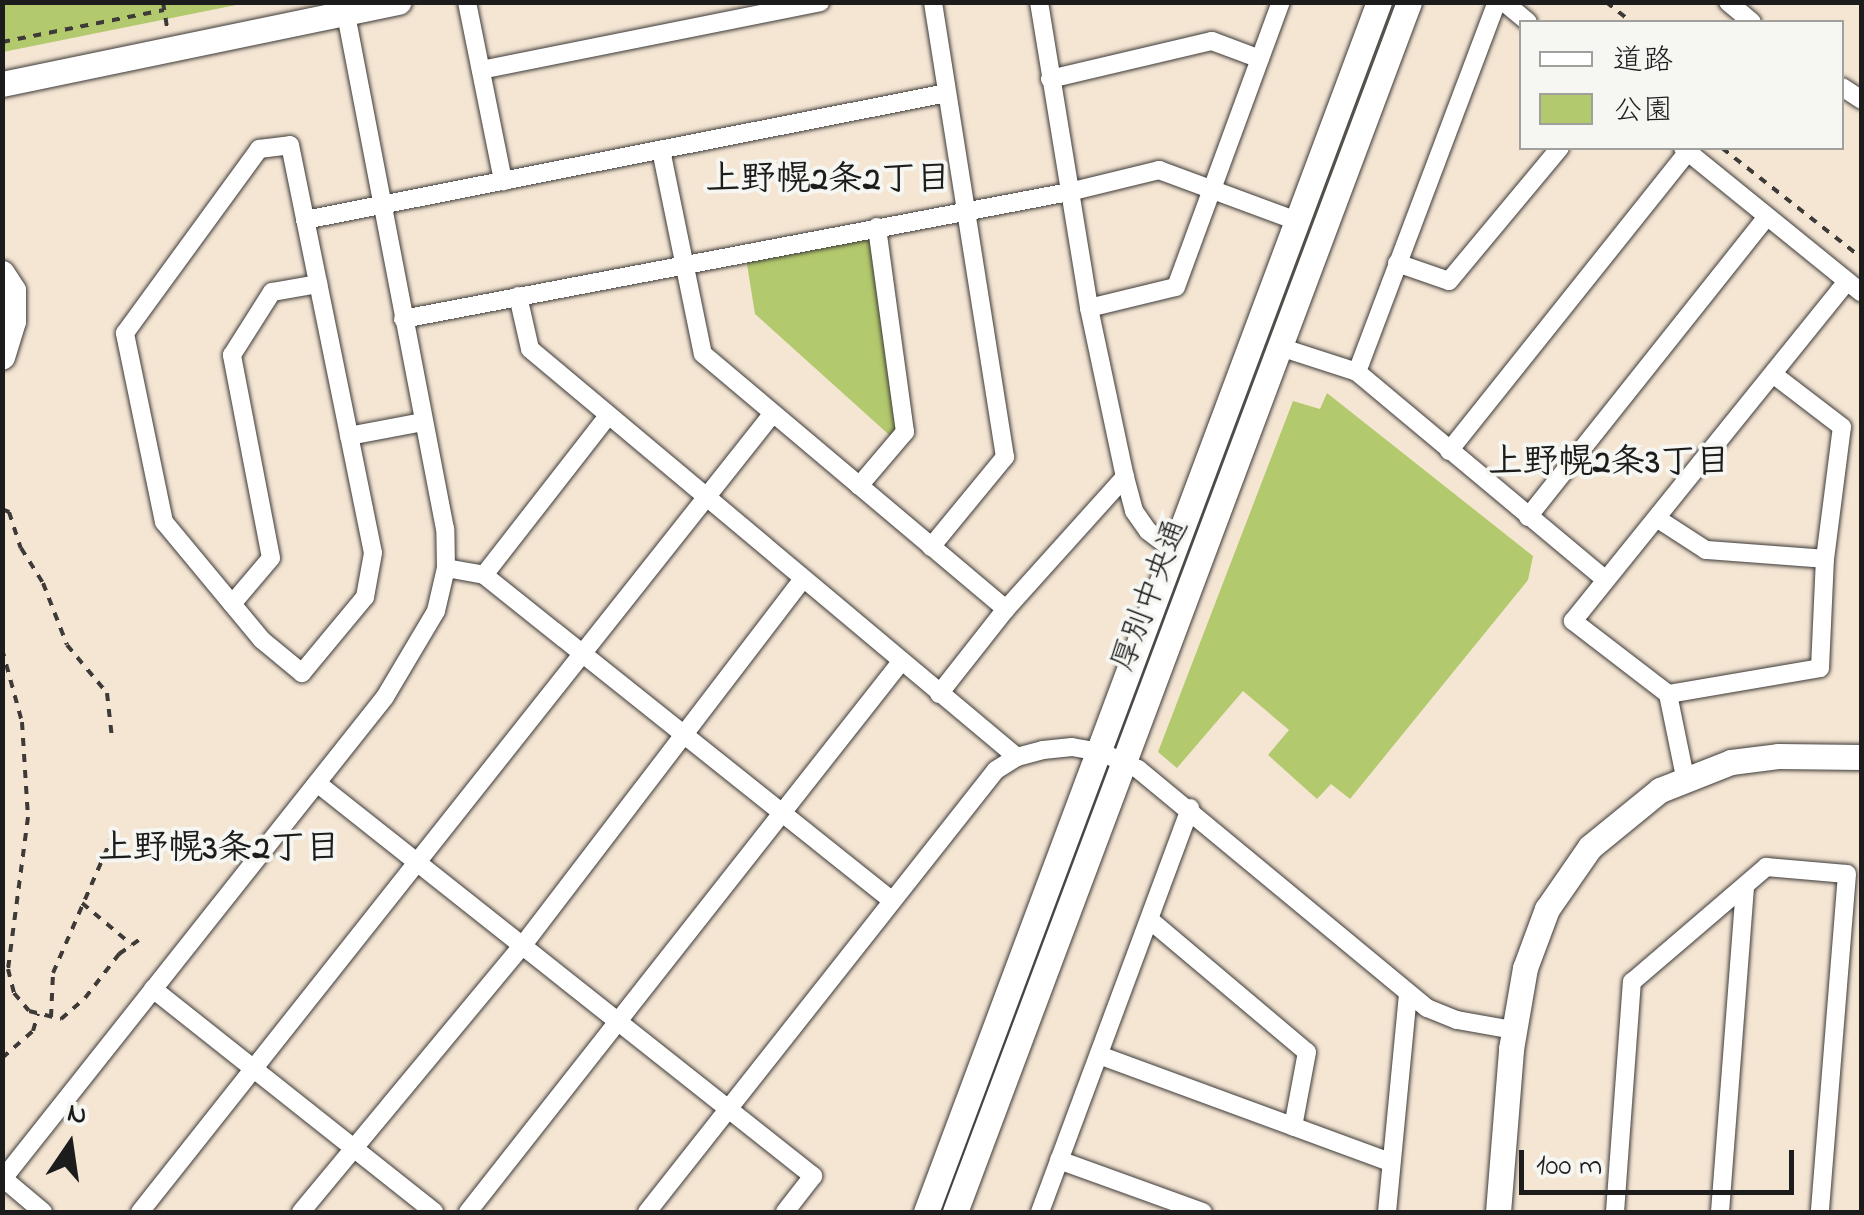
<!DOCTYPE html>
<meta charset="utf-8">
<style>
body{margin:0}
#map{position:relative;width:1864px;height:1215px;overflow:hidden;background:#f5e6d4;font-family:"Indie Flower","Klee One",sans-serif}
div>[style]{position:absolute}
[style*='--x']{left:calc(var(--x)*1px);top:calc(var(--y)*1px);width:calc(var(--w)*1px);rotate:calc(var(--a)*1deg)}
.green>*{inset:0;background:#b3c96d}
.path>*{height:4px;margin-top:-2px;transform-origin:0;background:repeating-linear-gradient(90deg,#3d3a38 0 8px,transparent 0 16px)}
.roads{filter:drop-shadow(0 0 2px #3d3a38) drop-shadow(0 0 2px #3d3a38)}
.street>*{height:18px;margin:-9px;padding:0 9px;transform-origin:9px;border-radius:9px;background:#fff}
.secondary>*{height:25px;margin:-12.5px;padding:0 12.5px;transform-origin:12.5px;border-radius:12.5px;background:#fff}
span{translate:-50% -50%;white-space:nowrap;text-align:center;line-height:1.15;-webkit-text-stroke:8px #f6f6f2;paint-order:stroke}
.street-label{font-size:32px;color:#1c1c1c}
.neighbourhood-label{font-size:35px;color:#1c1c1c;font-weight:700}
.frame{position:absolute;inset:0;border:5px solid #1c1c1c;pointer-events:none}
.legend{position:absolute;left:1519px;top:20px;width:325px;height:130px;box-sizing:border-box;background:#f6f6f2;border:2px solid #9f9f9c;margin:0;padding:12px 18px;list-style:none;font-size:30px;color:#1c1c1c}
.legend li{display:flex;align-items:center;gap:20px;height:50px}
.legend b{width:50px;border:2px solid #9f9f9c}
.north{position:absolute;left:20px;top:1095px;width:100px;height:100px;-webkit-text-stroke:8px #f6f6f2;paint-order:stroke;rotate:13deg;font-size:28px;font-weight:700;line-height:40px;text-align:center;color:#1c1c1c}
.north::after{content:'';display:block;margin:auto;width:35px;height:45px;background:#1c1c1c;clip-path:polygon(50% 0,100% 100%,50% 72%,0 100%)}
.scale{position:absolute;left:1519px;top:1150px;width:275px;height:45px;box-sizing:border-box;border:5px solid #1c1c1c;border-top:0;padding-left:12px;font-size:30px;line-height:35px;white-space:nowrap;color:#1c1c1c;-webkit-text-stroke:8px #f6f6f2;paint-order:stroke}
</style>
<div id="map">
<div class="green">
<i style="clip-path:polygon(3px 2px,246px 2px,246px 3px,3px 52px)"></i>
<i style="clip-path:polygon(877px 227px,897px 442px,755px 314px,745px 252px)"></i>
<i style="clip-path:polygon(1327px 393px,1533px 556px,1528px 580px,1350px 799px,1331px 784px,1317px 799px,1268px 755px,1289px 730px,1243px 691px,1177px 768px,1158px 752px,1293px 401px,1320px 409px)"></i>
</div>
<div class="path">
<i style="--x:163;--y:2;--w:25;--a:81"></i>
<i style="--x:1606;--y:2;--w:33;--a:38"></i>
<i style="--x:2;--y:42;--w:165;--a:-11.2"></i>
<i style="--x:1722;--y:148;--w:178;--a:38.2"></i>
<i style="--x:2;--y:509;--w:8;--a:23"></i>
<i style="--x:9;--y:512;--w:38;--a:72"></i>
<i style="--x:21;--y:548;--w:41;--a:57.8"></i>
<i style="--x:43;--y:583;--w:66;--a:68.8"></i>
<i style="--x:67;--y:645;--w:62;--a:50.2"></i>
<i style="--x:107;--y:693;--w:45;--a:83.7"></i>
<i style="--x:2;--y:649;--w:76;--a:74.7"></i>
<i style="--x:22;--y:722;--w:95;--a:86.4"></i>
<i style="--x:28;--y:817;--w:153;--a:97.5"></i>
<i style="--x:8;--y:969;--w:25;--a:76"></i>
<i style="--x:14;--y:993;--w:23;--a:50"></i>
<i style="--x:29;--y:1011;--w:33;--a:14"></i>
<i style="--x:61;--y:1019;--w:32;--a:-41"></i>
<i style="--x:85;--y:998;--w:56;--a:-52.3"></i>
<i style="--x:119;--y:954;--w:24;--a:-35"></i>
<i style="--x:82;--y:903;--w:65;--a:40"></i>
<i style="--x:51;--y:1017;--w:44;--a:-87.4"></i>
<i style="--x:53;--y:973;--w:158;--a:-66.5"></i>
<i style="--x:2;--y:1058;--w:41;--a:-41.1"></i>
<i style="--x:33;--y:1031;--w:18;--a:-74"></i>
</div>
<div class="roads">
<div class="street">
<i style="--x:467;--y:2;--w:183;--a:78.6"></i>
<i style="--x:1039;--y:2;--w:310;--a:80.7"></i>
<i style="--x:1089;--y:308;--w:173;--a:78"></i>
<i style="--x:1125;--y:477;--w:35;--a:75"></i>
<i style="--x:1134;--y:511;--w:24;--a:55"></i>
<i style="--x:1148;--y:531;--w:31;--a:37"></i>
<i style="--x:1504;--y:2;--w:31;--a:40"></i>
<i style="--x:1728;--y:2;--w:31;--a:40"></i>
<i style="--x:481;--y:70;--w:346;--a:-11.3"></i>
<i style="--x:1050;--y:79;--w:166;--a:-13.2"></i>
<i style="--x:1212;--y:41;--w:51;--a:20.6"></i>
<i style="--x:1842;--y:87;--w:24;--a:33"></i>
<i style="--x:290;--y:145;--w:416;--a:78.5"></i>
<i style="--x:373;--y:553;--w:45;--a:100.3"></i>
<i style="--x:365;--y:597;--w:99;--a:129.7"></i>
<i style="--x:302;--y:673;--w:52;--a:-140.5"></i>
<i style="--x:262;--y:640;--w:153;--a:-129.7"></i>
<i style="--x:164;--y:522;--w:193;--a:-101.7"></i>
<i style="--x:125;--y:333;--w:228;--a:-53.9"></i>
<i style="--x:259;--y:149;--w:31;--a:-7"></i>
<i style="--x:1683;--y:148;--w:230;--a:39"></i>
<i style="--x:661;--y:150;--w:208;--a:78.4"></i>
<i style="--x:703;--y:354;--w:396;--a:40.1"></i>
<i style="--x:305;--y:220;--w:654;--a:-11.19"></i>
<i style="--x:1397;--y:263;--w:55;--a:19.1"></i>
<i style="--x:1449;--y:281;--w:173;--a:-50.2"></i>
<i style="--x:518;--y:296;--w:54;--a:77.2"></i>
<i style="--x:530;--y:349;--w:635;--a:39.96"></i>
<i style="--x:1089;--y:308;--w:89;--a:-13.6"></i>
<i style="--x:1176;--y:287;--w:304;--a:-69.8"></i>
<i style="--x:403;--y:319;--w:678;--a:-10.8"></i>
<i style="--x:1069;--y:192;--w:93;--a:-13.7"></i>
<i style="--x:1159;--y:170;--w:147;--a:20.3"></i>
<i style="--x:1280;--y:347;--w:81;--a:18"></i>
<i style="--x:1357;--y:372;--w:323;--a:39.9"></i>
<i style="--x:1357;--y:372;--w:396;--a:-69.3"></i>
<i style="--x:349;--y:436;--w:75;--a:-10.7"></i>
<i style="--x:1449;--y:451;--w:383;--a:-51.4"></i>
<i style="--x:859;--y:486;--w:71;--a:-49.6"></i>
<i style="--x:905;--y:432;--w:207;--a:-97.8"></i>
<i style="--x:1528;--y:517;--w:384;--a:-51.5"></i>
<i style="--x:1658;--y:519;--w:57;--a:32.9"></i>
<i style="--x:1706;--y:550;--w:119;--a:4.3"></i>
<i style="--x:931;--y:547;--w:117;--a:-50.6"></i>
<i style="--x:1005;--y:457;--w:461;--a:-99"></i>
<i style="--x:446;--y:568;--w:39;--a:10"></i>
<i style="--x:484;--y:575;--w:200;--a:-52.1"></i>
<i style="--x:484;--y:575;--w:519;--a:38.59"></i>
<i style="--x:232;--y:604;--w:60;--a:-49.7"></i>
<i style="--x:271;--y:558;--w:207;--a:-100.9"></i>
<i style="--x:232;--y:355;--w:75;--a:-57.6"></i>
<i style="--x:272;--y:292;--w:47;--a:-9.9"></i>
<i style="--x:939;--y:694;--w:108;--a:-51.8"></i>
<i style="--x:1006;--y:609;--w:178;--a:-48"></i>
<i style="--x:1668;--y:694;--w:154;--a:-9.7"></i>
<i style="--x:1820;--y:668;--w:109;--a:-87.4"></i>
<i style="--x:1825;--y:559;--w:133;--a:-82.7"></i>
<i style="--x:1842;--y:427;--w:87;--a:-142.5"></i>
<i style="--x:1685;--y:777;--w:85;--a:-101.6"></i>
<i style="--x:1668;--y:694;--w:120;--a:-142.5"></i>
<i style="--x:1573;--y:621;--w:436;--a:-51.1"></i>
<i style="--x:317;--y:783;--w:633;--a:38.39"></i>
<i style="--x:813;--y:1176;--w:46;--a:127.9"></i>
<i style="--x:1150;--y:920;--w:205;--a:40.1"></i>
<i style="--x:1307;--y:1052;--w:76;--a:100.6"></i>
<i style="--x:153;--y:989;--w:359;--a:38.4"></i>
<i style="--x:1099;--y:1055;--w:310;--a:20.2"></i>
<i style="--x:1059;--y:1160;--w:153;--a:19.9"></i>
<i style="--x:4;--y:1179;--w:51;--a:40.2"></i>
<i style="--x:2;--y:1180;--w:616;--a:-51.59"></i>
<i style="--x:385;--y:697;--w:100;--a:-59.3"></i>
<i style="--x:436;--y:611;--w:44;--a:-76.9"></i>
<i style="--x:446;--y:568;--w:39;--a:-91"></i>
<i style="--x:445;--y:529;--w:535;--a:-100.89"></i>
<i style="--x:140;--y:1212;--w:1019;--a:-51.61"></i>
<i style="--x:301;--y:1212;--w:347;--a:-50.3"></i>
<i style="--x:523;--y:945;--w:459;--a:-52.6"></i>
<i style="--x:468;--y:1212;--w:699;--a:-51.8"></i>
<i style="--x:647;--y:1212;--w:563;--a:-51.71"></i>
<i style="--x:996;--y:770;--w:25;--a:-32"></i>
<i style="--x:1017;--y:757;--w:27;--a:-15"></i>
<i style="--x:1043;--y:750;--w:29;--a:-6"></i>
<i style="--x:1072;--y:747;--w:29;--a:10"></i>
<i style="--x:1101;--y:752;--w:41;--a:24.7"></i>
<i style="--x:1138;--y:769;--w:375;--a:39.6"></i>
<i style="--x:1427;--y:1008;--w:32;--a:22"></i>
<i style="--x:1457;--y:1020;--w:57;--a:10.1"></i>
<i style="--x:1040;--y:1212;--w:431;--a:-69.6"></i>
<i style="--x:1387;--y:1212;--w:219;--a:-84.5"></i>
<i style="--x:1615;--y:1212;--w:231;--a:-85.8"></i>
<i style="--x:1632;--y:982;--w:177;--a:-40.6"></i>
<i style="--x:1766;--y:867;--w:81;--a:4.9"></i>
<i style="--x:1847;--y:874;--w:339;--a:94.6"></i>
<i style="--x:1720;--y:1212;--w:327;--a:-85.6"></i>
</div>
<div class="secondary">
<i style="--x:2;--y:84;--w:405;--a:-11.7"></i>
<i style="--x:2;--y:273;--w:20;--a:57"></i>
<i style="--x:13;--y:290;--w:31;--a:90"></i>
<i style="--x:13;--y:321;--w:37;--a:107"></i>
<i style="--x:926;--y:1212;--w:1292;--a:-69.48"></i>
<i style="--x:955;--y:1212;--w:1292;--a:-69.43"></i>
<i style="--x:1498;--y:1212;--w:164;--a:-85.4"></i>
<i style="--x:1511;--y:1049;--w:82;--a:-80.2"></i>
<i style="--x:1525;--y:968;--w:63;--a:-69.6"></i>
<i style="--x:1547;--y:909;--w:75;--a:-55.3"></i>
<i style="--x:1590;--y:847;--w:90;--a:-39.2"></i>
<i style="--x:1660;--y:790;--w:76;--a:-21.5"></i>
<i style="--x:1731;--y:762;--w:47;--a:-7.3"></i>
<i style="--x:1778;--y:756;--w:84;--a:0.7"></i>
</div>
</div>
<div class="street-label">
<span style="left:1152px;top:596px;rotate:-69deg">厚別中央通</span>
</div>
<div class="neighbourhood-label">
<span style="left:828px;top:181px">上野幌2条2丁目</span>
<span style="left:1609px;top:464px">上野幌2条3丁目</span>
<span style="left:219px;top:850px">上野幌3条2丁目</span>
</div>
<div class="frame"></div>
<ul class="legend">
<li><b style="height:12px;background:#fff"></b>道路</li>
<li><b style="height:28px;background:#b3c96d"></b>公園</li>
</ul>
<div class="north">N</div>
<div class="scale">100 m</div>
</div>
